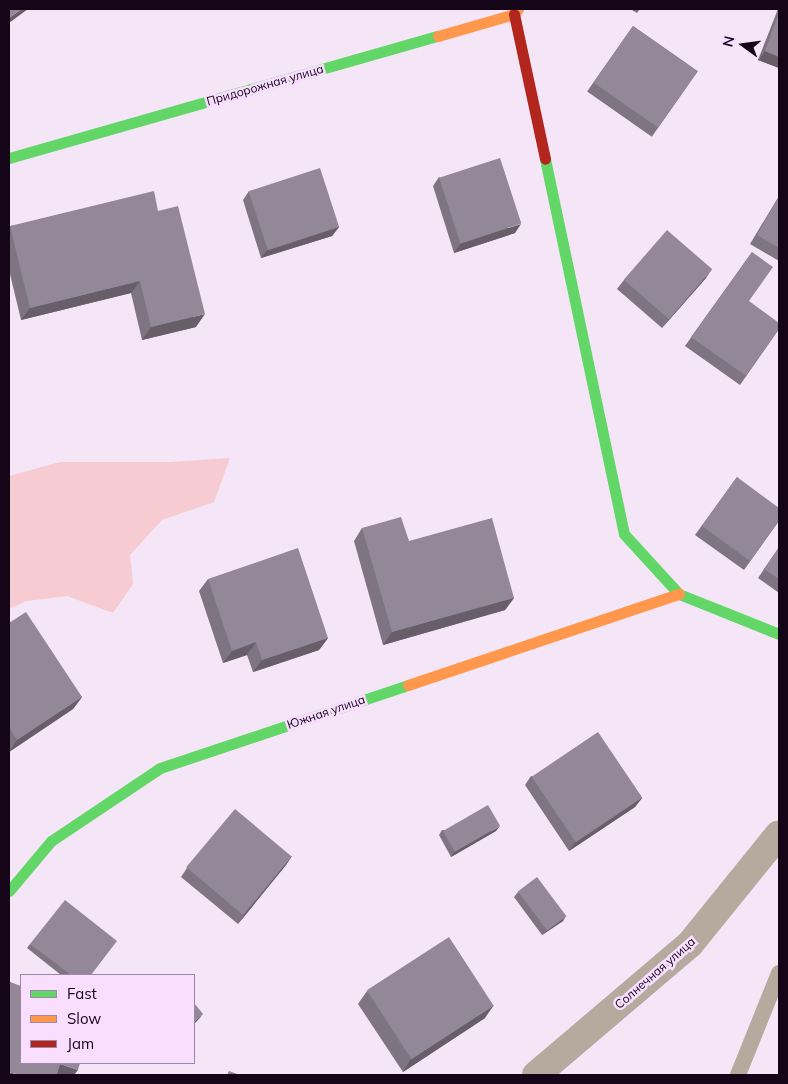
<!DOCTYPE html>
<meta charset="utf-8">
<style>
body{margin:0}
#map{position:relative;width:788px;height:1084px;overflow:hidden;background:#f4e6f7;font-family:Mulish,sans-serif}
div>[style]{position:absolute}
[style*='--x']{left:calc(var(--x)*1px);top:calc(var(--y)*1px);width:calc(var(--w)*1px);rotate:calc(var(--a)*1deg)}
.green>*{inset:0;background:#f7cbd2}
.lane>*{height:16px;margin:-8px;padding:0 8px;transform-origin:8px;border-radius:8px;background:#b6aa9e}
.street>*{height:28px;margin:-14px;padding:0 14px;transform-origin:14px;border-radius:14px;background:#b6aa9e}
.fast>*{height:11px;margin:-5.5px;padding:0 5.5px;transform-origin:5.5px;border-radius:5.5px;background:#63d668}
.slow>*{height:11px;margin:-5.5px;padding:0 5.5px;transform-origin:5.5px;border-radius:5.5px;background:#ff974d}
.jam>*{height:11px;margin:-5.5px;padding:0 5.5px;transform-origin:5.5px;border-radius:5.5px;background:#b3261e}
.wall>*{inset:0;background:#7f7482;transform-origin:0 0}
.shaded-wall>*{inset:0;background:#685e6a}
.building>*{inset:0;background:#948797;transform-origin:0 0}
span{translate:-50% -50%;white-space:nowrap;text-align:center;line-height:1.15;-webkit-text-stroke:5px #f9deff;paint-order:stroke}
.street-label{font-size:12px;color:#140618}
.frame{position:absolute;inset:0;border:10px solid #140618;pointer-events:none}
.legend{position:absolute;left:20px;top:974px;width:175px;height:90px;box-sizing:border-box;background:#f9deff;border:1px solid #9d88a3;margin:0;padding:6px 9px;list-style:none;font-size:15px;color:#140618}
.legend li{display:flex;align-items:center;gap:10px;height:25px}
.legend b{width:25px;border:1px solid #9d88a3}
.north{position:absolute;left:718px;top:20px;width:50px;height:50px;-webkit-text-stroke:4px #f9deff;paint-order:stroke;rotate:284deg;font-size:14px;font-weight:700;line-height:20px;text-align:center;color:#140618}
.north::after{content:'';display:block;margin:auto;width:18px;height:22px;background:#140618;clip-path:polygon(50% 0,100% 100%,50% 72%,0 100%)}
</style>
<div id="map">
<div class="green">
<i style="clip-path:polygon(230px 458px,214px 502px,162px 520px,130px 555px,133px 584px,113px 613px,67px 596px,27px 601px,9px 609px,9px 476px,60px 462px,170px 462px)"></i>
</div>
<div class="lane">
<i style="--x:738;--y:1075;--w:110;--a:-68.1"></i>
</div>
<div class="street">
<i style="--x:536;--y:1075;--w:202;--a:-40.4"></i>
<i style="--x:690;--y:944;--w:141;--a:-51"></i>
</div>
<div class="fast">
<i style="--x:9;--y:158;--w:446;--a:-15.9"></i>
<i style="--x:545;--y:159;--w:383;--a:78.1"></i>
<i style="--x:624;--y:534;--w:81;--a:47.5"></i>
<i style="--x:679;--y:594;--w:108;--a:21.8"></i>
<i style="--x:9;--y:891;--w:65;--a:-50"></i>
<i style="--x:51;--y:841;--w:131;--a:-33.8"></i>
<i style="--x:160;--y:768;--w:262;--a:-18.5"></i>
</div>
<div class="slow">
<i style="--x:438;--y:36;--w:79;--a:-16.1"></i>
<i style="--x:514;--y:14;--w:6;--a:-51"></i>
<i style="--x:408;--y:685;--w:286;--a:-18.6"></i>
</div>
<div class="jam">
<i style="--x:514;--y:14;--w:148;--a:77.9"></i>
</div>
<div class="wall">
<i style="clip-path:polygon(630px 9px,640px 9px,637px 13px)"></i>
<i style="clip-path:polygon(778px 9px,779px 9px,779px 68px,758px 60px)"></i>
<i style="left:633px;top:26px;width:79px;height:80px;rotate:35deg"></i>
<i style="clip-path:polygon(439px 177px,515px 233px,454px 253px,433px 186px)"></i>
<i style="clip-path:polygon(249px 191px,339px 227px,332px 236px,261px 258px,243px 200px)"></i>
<i style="clip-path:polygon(779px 196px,779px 261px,750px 244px)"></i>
<i style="clip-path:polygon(158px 211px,196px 327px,142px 340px,131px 293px,21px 320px,9px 270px,9px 227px,10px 226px)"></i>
<i style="clip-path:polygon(752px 252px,749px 302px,779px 329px,740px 385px,685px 346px)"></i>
<i style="clip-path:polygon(706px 278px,662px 328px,617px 289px,624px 280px)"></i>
<i style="clip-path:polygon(737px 477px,779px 521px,744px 570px,695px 535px)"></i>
<i style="clip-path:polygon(362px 528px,409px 541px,514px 598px,505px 610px,383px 645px,354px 541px)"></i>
<i style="clip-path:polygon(779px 547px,779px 593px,758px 578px)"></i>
<i style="clip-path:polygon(208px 579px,328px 638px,319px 650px,253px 672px,247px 655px,223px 663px,199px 591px)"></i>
<i style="clip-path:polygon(9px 623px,82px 697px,73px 709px,9px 752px)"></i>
<i style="clip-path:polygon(531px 776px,642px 798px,635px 807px,569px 851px,525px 785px)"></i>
<i style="clip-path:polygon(442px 830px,496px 831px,451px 857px,439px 835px)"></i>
<i style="clip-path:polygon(292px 856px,286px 865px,238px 924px,181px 877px,187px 868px)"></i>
<i style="clip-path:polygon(518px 892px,563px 921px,542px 935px,514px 897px)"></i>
<i style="clip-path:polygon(30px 944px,91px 975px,61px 975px,27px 948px)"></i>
<i style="clip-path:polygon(367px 991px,485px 1018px,403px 1072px,358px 1004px)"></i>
</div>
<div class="shaded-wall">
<i style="clip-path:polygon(22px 9px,28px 9px,9px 23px,9px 18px)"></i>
<i style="clip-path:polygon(765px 51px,779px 57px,779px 68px,758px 60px)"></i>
<i style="clip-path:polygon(521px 224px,515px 233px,454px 253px,460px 244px)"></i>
<i style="clip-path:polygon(339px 227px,332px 236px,261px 258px,268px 249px)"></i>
<i style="clip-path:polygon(712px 269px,706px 278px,662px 328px,669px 319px)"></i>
<i style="clip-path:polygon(140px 281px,131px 293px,21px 320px,30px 308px)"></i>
<i style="clip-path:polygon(205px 314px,196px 327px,142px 340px,151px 327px)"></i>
<i style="clip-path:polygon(514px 598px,505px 610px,383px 645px,392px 632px)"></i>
<i style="clip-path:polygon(328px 638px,319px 650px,253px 672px,262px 660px)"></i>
<i style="clip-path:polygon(256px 642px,247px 655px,223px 663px,232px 651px)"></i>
<i style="clip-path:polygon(82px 697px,73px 709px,9px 752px,17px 740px)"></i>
<i style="clip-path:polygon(642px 798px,635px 807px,569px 851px,575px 842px)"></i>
<i style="clip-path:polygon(500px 826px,496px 831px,451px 857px,454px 852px)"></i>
<i style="clip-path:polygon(292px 856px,286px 865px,238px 924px,244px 915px)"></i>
<i style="clip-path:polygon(566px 916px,563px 921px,542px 935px,546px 931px)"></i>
<i style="clip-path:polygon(494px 1005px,485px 1018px,403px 1072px,411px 1059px)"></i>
<i style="clip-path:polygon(203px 1014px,199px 1019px,194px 1024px,194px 1022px)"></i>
<i style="clip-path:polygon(60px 1064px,78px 1070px,74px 1075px,60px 1075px,54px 1073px)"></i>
<i style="clip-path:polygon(9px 1072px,19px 1075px,9px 1075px)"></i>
</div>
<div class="building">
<i style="clip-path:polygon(9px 9px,22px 9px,9px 18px)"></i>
<i style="clip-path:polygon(779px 13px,779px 57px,765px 51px)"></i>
<i style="left:633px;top:26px;width:79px;height:69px;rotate:35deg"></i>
<i style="left:500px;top:158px;width:69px;height:64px;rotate:72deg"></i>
<i style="left:320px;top:168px;width:62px;height:75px;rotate:72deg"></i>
<i style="clip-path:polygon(154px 191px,158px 211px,178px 206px,205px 314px,151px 327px,140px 281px,30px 308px,10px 226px)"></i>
<i style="clip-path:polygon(779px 197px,779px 248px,757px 235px)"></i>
<i style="left:667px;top:230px;width:60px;height:66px;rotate:41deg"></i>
<i style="clip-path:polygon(752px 252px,773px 267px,749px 301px,779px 323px,779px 329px,746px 376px,691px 337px)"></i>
<i style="clip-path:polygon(737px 477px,779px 508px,779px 520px,750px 561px,702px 526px)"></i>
<i style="clip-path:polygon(401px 517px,409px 541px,492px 518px,514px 598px,392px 632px,362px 528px)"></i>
<i style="clip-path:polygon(298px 548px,328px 638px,262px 660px,256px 642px,232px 651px,208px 579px)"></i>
<i style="clip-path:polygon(779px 548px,779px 579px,764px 569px)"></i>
<i style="clip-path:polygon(26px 612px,82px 697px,17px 740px,9px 727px,9px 623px)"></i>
<i style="left:598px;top:732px;width:79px;height:80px;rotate:56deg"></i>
<i style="left:488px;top:805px;width:24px;height:52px;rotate:60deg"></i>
<i style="left:235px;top:809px;width:74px;height:76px;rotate:40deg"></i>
<i style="left:537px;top:877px;width:49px;height:24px;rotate:53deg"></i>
<i style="clip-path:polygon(65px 900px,117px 941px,91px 975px,71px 975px,30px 944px)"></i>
<i style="left:449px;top:937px;width:82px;height:98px;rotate:57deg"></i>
<i style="clip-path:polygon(10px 982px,21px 986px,21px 1063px,80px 1063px,78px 1070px,60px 1064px,57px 1075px,19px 1075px,9px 1072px,9px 986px)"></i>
<i style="clip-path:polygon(194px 1003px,203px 1014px,194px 1022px)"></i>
<i style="clip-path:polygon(229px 1071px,240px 1075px,227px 1075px)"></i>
</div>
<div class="street-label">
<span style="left:265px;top:85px;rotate:-16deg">Придорожная улица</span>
<span style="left:326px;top:712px;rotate:-19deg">Южная улица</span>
<span style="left:655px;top:973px;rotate:-41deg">Солнечная улица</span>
</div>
<div class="frame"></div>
<ul class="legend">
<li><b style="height:6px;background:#63d668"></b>Fast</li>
<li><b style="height:6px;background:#ff974d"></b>Slow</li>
<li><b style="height:6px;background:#b3261e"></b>Jam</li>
</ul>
<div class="north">N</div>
</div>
